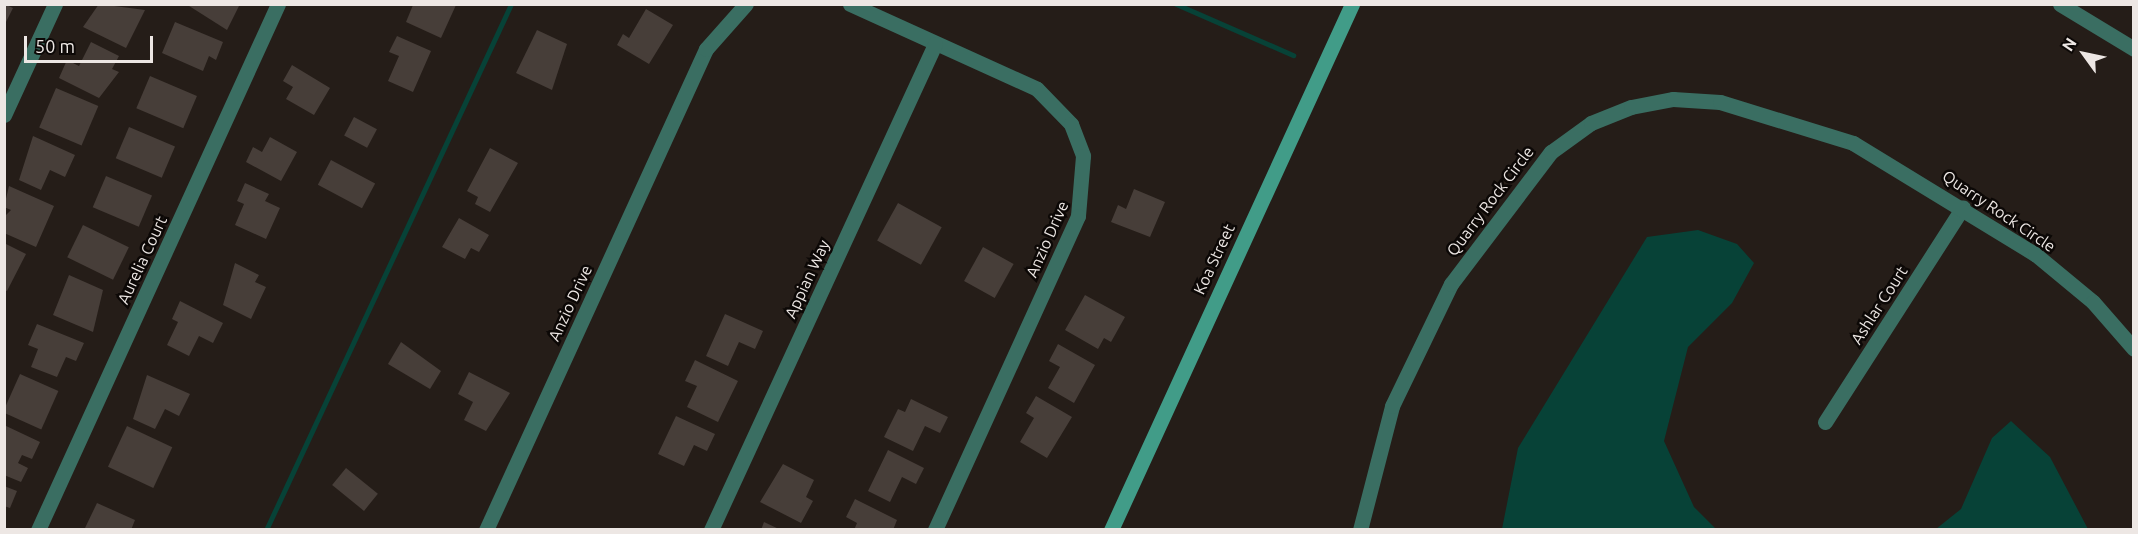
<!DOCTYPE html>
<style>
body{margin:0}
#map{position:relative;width:2138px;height:534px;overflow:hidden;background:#251d18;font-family:Ubuntu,sans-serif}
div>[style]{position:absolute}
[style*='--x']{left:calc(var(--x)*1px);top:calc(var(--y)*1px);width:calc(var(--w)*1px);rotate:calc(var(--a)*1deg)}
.water>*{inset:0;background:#074237}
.stream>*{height:5px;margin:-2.5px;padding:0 2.5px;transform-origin:2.5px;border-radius:2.5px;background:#074237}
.building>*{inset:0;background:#473e39;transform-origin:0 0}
.street>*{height:15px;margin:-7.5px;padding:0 7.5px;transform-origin:7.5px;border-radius:7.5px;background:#3a6e62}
.secondary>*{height:15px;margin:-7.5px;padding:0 7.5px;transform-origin:7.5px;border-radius:7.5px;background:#419c88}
span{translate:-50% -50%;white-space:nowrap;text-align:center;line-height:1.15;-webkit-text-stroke:5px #0c0806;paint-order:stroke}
.street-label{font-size:16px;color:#ede7e4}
.frame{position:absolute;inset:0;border:6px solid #ede7e4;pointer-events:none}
.north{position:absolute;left:2054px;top:24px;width:60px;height:60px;-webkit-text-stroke:4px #0c0806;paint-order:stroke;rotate:303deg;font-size:16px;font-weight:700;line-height:24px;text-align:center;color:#ede7e4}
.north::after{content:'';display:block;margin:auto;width:21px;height:27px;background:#ede7e4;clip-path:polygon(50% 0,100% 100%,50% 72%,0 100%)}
.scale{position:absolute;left:24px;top:36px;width:129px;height:27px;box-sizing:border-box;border:3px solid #ede7e4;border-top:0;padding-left:8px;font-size:18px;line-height:21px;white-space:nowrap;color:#ede7e4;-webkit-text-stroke:4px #0c0806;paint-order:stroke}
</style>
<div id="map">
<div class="water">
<i style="clip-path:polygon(1698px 230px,1737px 244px,1754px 263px,1732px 303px,1688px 347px,1664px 441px,1694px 507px,1716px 529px,1502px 529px,1518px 448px,1647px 237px)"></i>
<i style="clip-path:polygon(2011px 421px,2050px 457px,2088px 529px,1936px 529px,1961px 509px,1992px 438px)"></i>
</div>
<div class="stream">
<i style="--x:1176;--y:4;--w:128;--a:23.6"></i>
<i style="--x:266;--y:530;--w:580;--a:-65.02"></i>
</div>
<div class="building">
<i style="clip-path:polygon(4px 4px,13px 8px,4px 26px)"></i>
<i style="clip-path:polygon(99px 4px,145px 10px,126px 48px,83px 27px)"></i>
<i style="clip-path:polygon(186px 4px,240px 4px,227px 30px)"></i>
<i style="clip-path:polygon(413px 5px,456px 5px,441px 38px,406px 22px)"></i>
<i style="clip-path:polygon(646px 9px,673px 25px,649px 64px,617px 45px,623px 34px,629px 38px)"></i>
<i style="clip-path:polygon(175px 22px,223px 42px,216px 60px,209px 56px,203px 71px,162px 53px)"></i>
<i style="clip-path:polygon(537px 30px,567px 44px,552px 90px,516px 73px)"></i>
<i style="clip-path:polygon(397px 36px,431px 51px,413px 92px,388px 81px,399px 56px,389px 52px)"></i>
<i style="clip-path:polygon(91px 42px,119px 56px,112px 69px,119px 72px,99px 98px,59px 78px,67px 60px,79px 66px)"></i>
<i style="clip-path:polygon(292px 65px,330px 88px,314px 115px,286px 99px,293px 87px,283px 81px)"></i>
<i style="left:150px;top:76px;width:51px;height:35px;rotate:23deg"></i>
<i style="left:56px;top:88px;width:46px;height:43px;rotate:23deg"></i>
<i style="left:354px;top:117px;width:26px;height:21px;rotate:28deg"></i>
<i style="left:129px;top:127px;width:50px;height:34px;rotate:23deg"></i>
<i style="clip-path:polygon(33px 136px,75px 155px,65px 177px,50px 170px,41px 190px,19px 180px)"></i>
<i style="clip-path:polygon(270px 137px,297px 152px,281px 181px,246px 162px,253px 147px,262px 152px)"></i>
<i style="clip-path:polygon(490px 148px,518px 163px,490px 212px,475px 204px,478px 197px,467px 191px)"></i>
<i style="left:331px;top:160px;width:50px;height:28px;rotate:28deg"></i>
<i style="left:106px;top:176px;width:50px;height:34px;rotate:23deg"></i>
<i style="clip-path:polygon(245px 183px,269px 194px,265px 201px,280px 208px,266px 239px,235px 225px,244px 204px,237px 201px)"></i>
<i style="clip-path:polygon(9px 186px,54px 206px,36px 247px,4px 233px,4px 217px,11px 210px,4px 207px)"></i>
<i style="clip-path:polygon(1134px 189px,1165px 202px,1150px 237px,1111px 222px,1118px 205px,1126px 209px)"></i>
<i style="left:898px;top:203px;width:50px;height:43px;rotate:29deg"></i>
<i style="clip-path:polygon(459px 218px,489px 235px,479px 252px,471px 248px,465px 259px,442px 247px)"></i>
<i style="left:83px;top:225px;width:51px;height:36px;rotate:26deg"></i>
<i style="clip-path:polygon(4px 243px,26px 254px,7px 291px,4px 290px)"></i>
<i style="left:983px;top:247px;width:35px;height:39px;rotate:29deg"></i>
<i style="clip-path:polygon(235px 263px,259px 275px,255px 282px,266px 287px,251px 319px,223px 305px)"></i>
<i style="clip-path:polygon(69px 275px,103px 290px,93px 332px,53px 315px)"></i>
<i style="clip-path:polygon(1085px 295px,1125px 317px,1111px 342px,1104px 338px,1098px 349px,1065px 330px)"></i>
<i style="clip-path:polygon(180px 301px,223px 323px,213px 343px,199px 336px,189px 356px,167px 345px,178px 322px,172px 319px)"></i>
<i style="clip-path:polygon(725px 314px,763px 331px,755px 349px,739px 342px,728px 366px,706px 356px)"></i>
<i style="clip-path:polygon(37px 324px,84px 343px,76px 361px,66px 357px,57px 377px,31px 367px,38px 349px,28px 345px)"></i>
<i style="clip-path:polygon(401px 342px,441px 371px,430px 389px,388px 364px)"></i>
<i style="clip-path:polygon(1058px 344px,1095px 365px,1074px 403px,1048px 388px,1060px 367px,1049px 361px)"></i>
<i style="clip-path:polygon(695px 360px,738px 381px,718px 422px,687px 407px,697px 386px,685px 381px)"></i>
<i style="clip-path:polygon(469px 372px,510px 393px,486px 431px,464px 420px,473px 402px,458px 394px)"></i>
<i style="left:20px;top:374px;width:42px;height:42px;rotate:24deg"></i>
<i style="clip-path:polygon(147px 375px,190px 394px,179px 416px,165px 409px,155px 429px,133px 419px)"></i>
<i style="clip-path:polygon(1036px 396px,1072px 417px,1047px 458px,1020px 442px,1034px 418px,1026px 413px)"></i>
<i style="clip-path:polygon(911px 399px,948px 417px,940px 433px,925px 426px,913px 451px,884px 437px,898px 409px,905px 412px)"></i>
<i style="clip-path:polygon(676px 416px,715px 434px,707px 451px,694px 445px,684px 466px,658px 454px)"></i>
<i style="clip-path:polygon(4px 425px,40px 442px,32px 459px,22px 455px,18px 463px,28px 468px,21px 482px,4px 475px)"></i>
<i style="left:127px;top:426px;width:50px;height:45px;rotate:25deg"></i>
<i style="clip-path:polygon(888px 450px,924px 468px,916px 484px,902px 477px,890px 502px,868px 491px)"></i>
<i style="clip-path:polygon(783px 464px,814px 480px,806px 497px,813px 501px,801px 523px,760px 502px)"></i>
<i style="left:346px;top:468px;width:41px;height:22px;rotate:39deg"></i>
<i style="clip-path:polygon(4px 486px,17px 491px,10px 508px,4px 506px)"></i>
<i style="clip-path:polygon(855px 499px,897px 520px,893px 530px,854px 530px,857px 523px,846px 517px)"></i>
<i style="clip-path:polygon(97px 503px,135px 520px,131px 530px,85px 528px)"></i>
<i style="clip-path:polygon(764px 522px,781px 530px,761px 530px)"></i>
</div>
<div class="street">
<i style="--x:850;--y:4;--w:205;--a:24.4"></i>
<i style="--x:1037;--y:89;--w:49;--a:45.8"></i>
<i style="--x:1071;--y:124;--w:34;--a:69"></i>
<i style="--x:1083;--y:156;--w:60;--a:94.8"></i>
<i style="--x:1078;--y:216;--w:345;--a:114.5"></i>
<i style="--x:2060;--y:4;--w:87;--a:31.3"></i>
<i style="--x:4;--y:115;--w:122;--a:-65.3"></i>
<i style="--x:1825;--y:422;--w:255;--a:-57.3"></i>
<i style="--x:38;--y:530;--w:578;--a:-65.47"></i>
<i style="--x:486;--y:530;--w:529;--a:-65.42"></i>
<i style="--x:706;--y:49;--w:60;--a:-48.4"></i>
<i style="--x:711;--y:530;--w:535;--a:-65.25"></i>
<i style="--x:1360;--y:530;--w:128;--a:-75.5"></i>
<i style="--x:1392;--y:406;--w:136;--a:-64.2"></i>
<i style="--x:1451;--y:284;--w:166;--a:-52.9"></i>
<i style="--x:1551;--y:152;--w:49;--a:-35.9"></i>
<i style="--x:1591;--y:123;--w:43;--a:-21.8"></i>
<i style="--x:1631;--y:107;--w:43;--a:-10.8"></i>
<i style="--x:1673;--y:99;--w:47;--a:3.7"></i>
<i style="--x:1720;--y:102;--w:139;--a:17.1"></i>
<i style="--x:1853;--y:143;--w:213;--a:31.4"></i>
<i style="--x:2035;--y:254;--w:75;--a:39.6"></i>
<i style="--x:2093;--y:302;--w:62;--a:48.9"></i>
</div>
<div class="secondary">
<i style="--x:1111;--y:530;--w:579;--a:-65.38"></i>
</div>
<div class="street-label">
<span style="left:1490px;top:201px;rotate:-53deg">Quarry Rock Circle</span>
<span style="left:1999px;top:211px;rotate:34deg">Quarry Rock Circle</span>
<span style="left:1047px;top:239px;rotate:-66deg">Anzio Drive</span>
<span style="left:1214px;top:259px;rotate:-65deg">Koa Street</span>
<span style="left:142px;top:260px;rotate:-65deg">Aurelia Court</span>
<span style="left:807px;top:279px;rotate:-65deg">Appian Way</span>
<span style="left:570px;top:303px;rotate:-65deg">Anzio Drive</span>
<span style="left:1879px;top:305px;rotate:-57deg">Ashlar Court</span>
</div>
<div class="frame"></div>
<div class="north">N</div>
<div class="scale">50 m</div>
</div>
